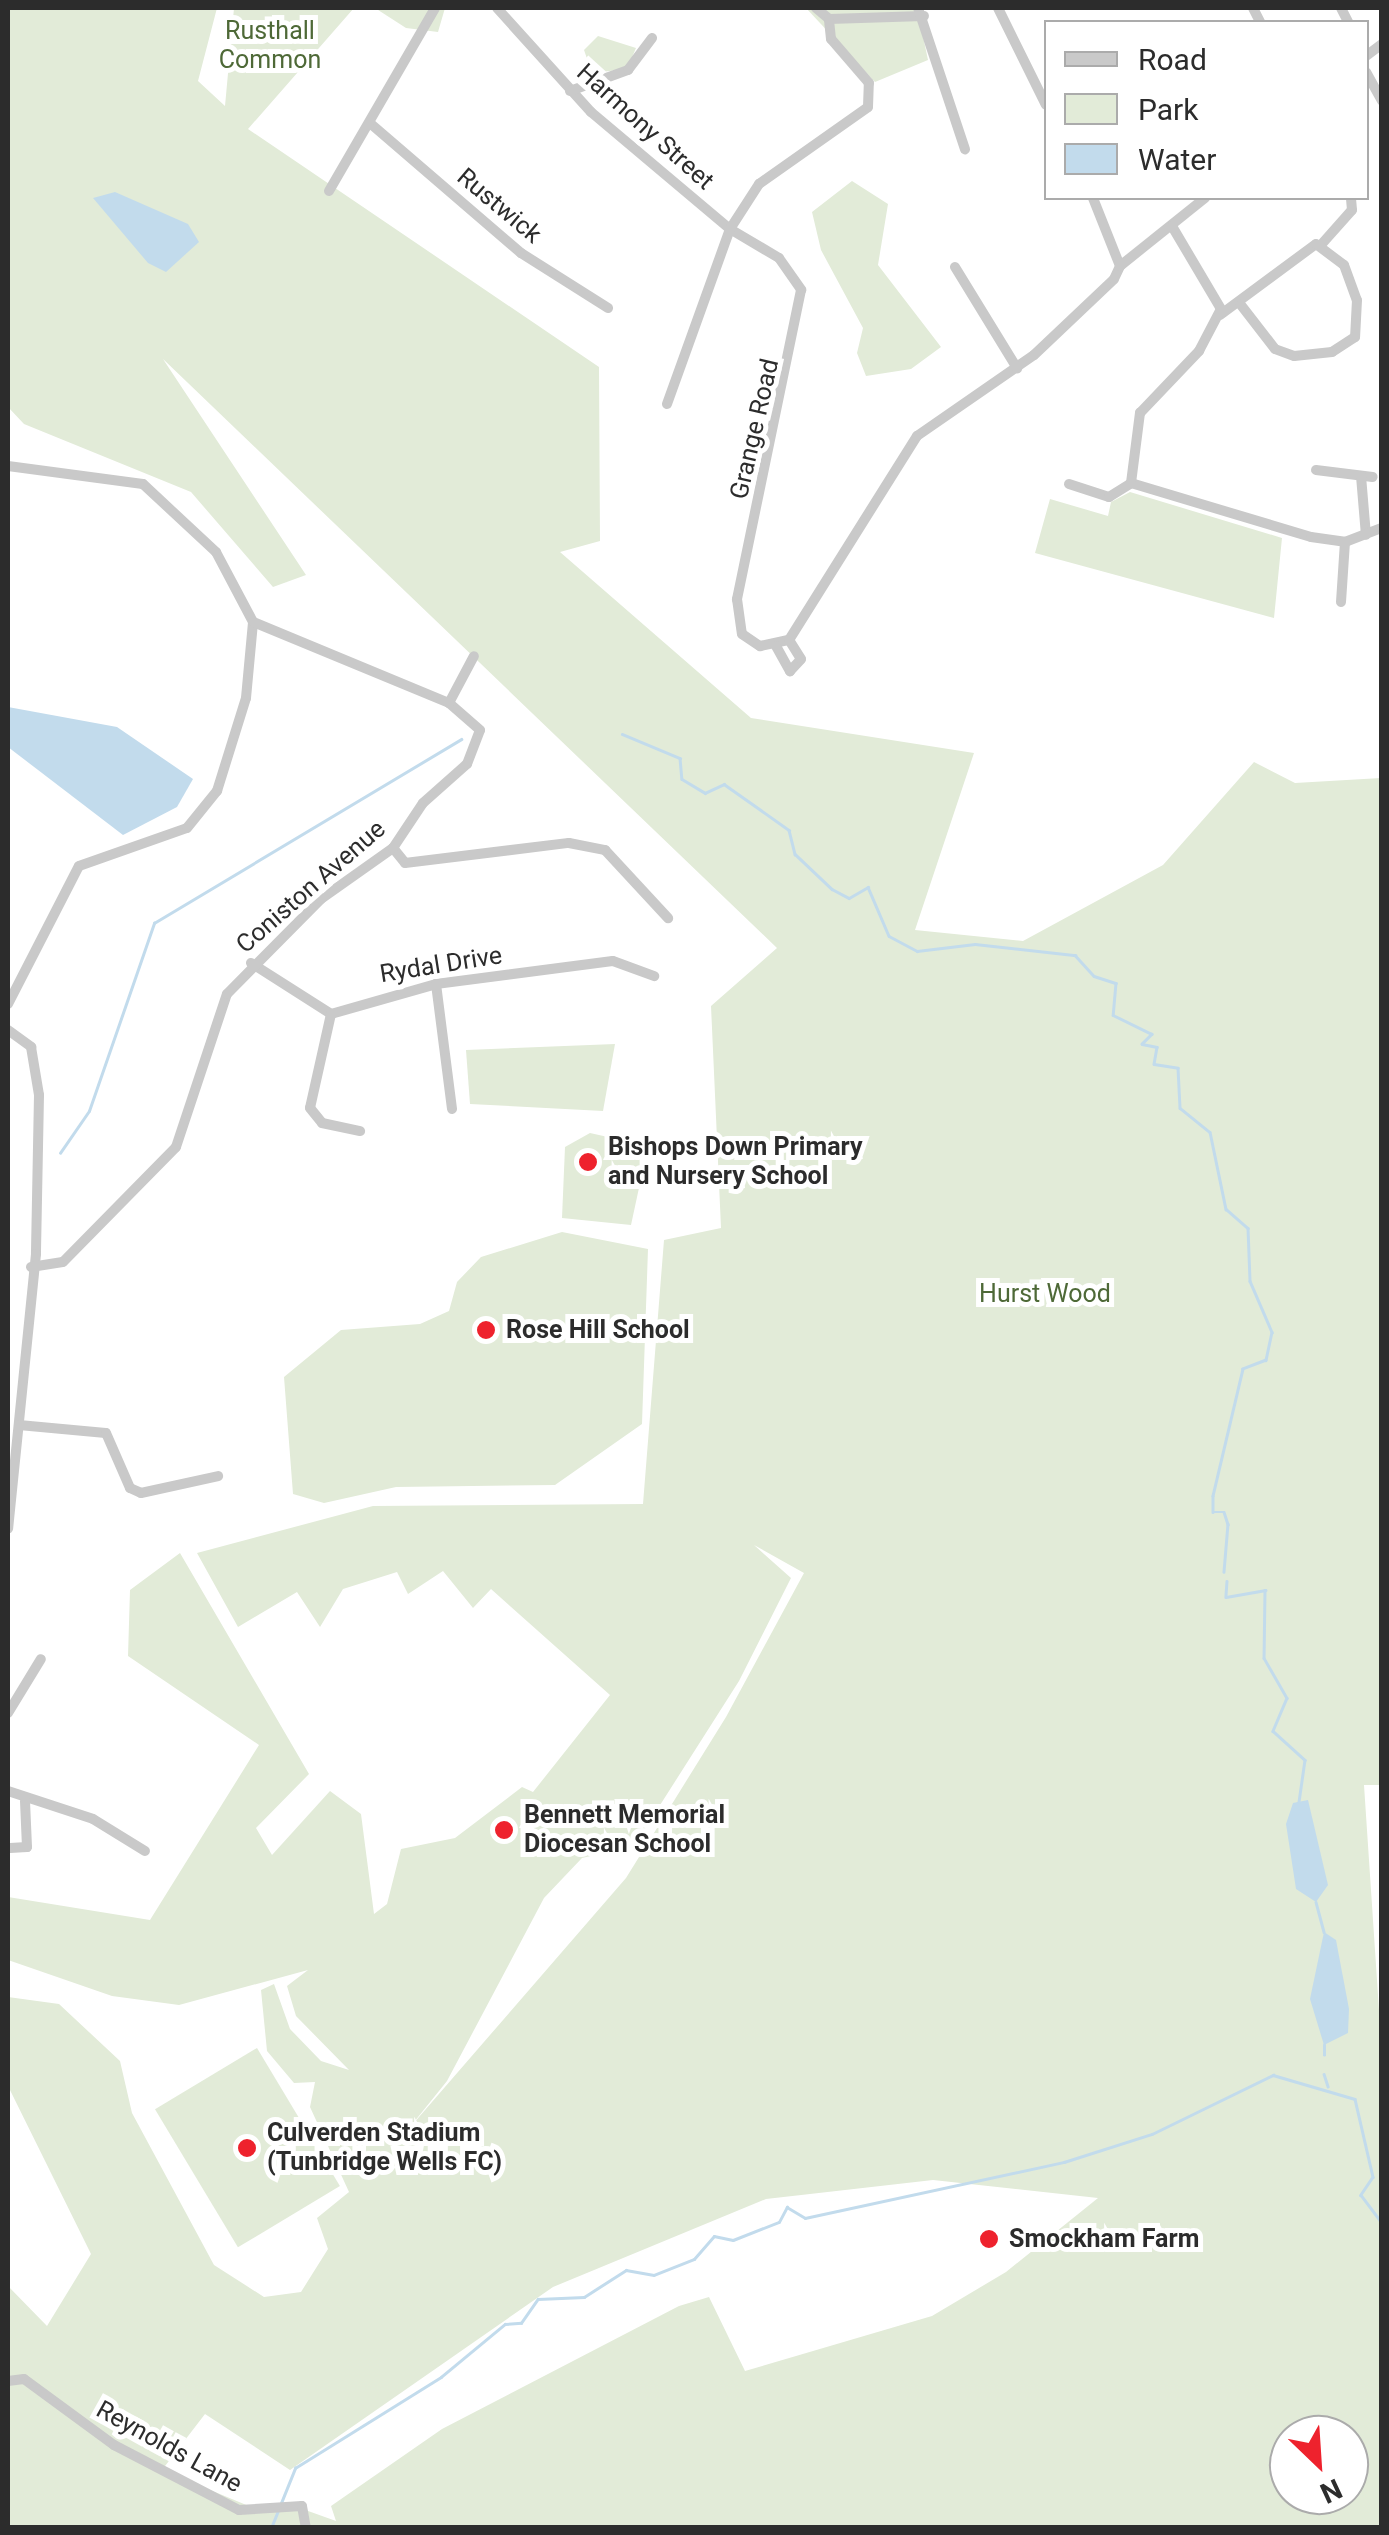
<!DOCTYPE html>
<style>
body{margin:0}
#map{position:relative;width:1389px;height:2535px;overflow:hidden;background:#fff;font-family:Roboto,sans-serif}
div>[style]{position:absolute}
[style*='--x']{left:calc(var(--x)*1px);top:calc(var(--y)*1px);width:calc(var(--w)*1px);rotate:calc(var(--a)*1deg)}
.green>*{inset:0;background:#e2ebd8;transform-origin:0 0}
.water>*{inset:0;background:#c2dbec}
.stream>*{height:2.5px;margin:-1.25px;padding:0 1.25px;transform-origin:1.25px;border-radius:1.25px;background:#c2dbec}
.minor>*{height:10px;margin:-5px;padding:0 5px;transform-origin:5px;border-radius:5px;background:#c9c9c9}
.dots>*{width:28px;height:28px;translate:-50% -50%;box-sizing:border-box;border:5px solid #fff;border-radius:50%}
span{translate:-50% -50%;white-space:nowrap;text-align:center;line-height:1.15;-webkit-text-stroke:10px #fff;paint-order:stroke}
.park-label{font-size:25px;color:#4e6937}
.street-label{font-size:25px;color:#2c2c2c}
.poi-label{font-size:25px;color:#2c2c2c;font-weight:700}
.left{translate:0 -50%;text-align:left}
.frame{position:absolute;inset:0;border:10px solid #2c2c2c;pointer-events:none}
.legend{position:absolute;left:1044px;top:20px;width:325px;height:180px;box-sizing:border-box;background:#fff;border:2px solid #ababab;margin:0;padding:12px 18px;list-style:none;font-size:30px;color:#2c2c2c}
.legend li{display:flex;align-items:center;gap:20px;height:50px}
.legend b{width:50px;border:2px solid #ababab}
.north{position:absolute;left:1269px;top:2415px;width:100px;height:100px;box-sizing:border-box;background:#fff;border:2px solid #ababab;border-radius:50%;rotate:155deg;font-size:28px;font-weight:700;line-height:40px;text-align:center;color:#2c2c2c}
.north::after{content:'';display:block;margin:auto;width:35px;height:45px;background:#ee222d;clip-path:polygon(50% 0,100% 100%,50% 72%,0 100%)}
</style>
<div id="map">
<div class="green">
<i style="clip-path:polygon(evenodd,8px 8px,217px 8px,198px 81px,225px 106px,234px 8px,354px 8px,248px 129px,599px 367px,600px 541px,560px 552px,751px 718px,974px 753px,915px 930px,1023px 941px,1163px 865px,1254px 762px,1295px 783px,1381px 778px,1382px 1785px,1364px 1785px,1382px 2055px,1381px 2527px,8px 2527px,8px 2286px,47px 2326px,91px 2254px,8px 2086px,8px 1997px,59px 2004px,120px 2061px,132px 2113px,214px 2265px,264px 2297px,301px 2292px,328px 2249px,317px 2218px,349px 2192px,310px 2107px,315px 2082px,294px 2083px,267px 2051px,261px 1990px,274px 1984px,290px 2029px,321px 2061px,349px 2070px,296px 2016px,287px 1986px,308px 1970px,179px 2005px,112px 1996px,8px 1960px,8px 1897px,150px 1920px,259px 1745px,128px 1656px,130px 1590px,180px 1553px,309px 1774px,256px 1828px,272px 1855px,330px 1791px,361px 1814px,374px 1914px,387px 1904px,401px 1849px,455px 1838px,522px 1787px,533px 1792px,610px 1695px,491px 1589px,473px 1608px,443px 1571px,408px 1594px,397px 1572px,343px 1589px,320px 1627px,297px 1592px,238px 1627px,197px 1553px,373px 1506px,643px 1504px,664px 1240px,721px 1228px,711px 1006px,777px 948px,163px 359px,306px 575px,273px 587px,191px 492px,24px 424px,8px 407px,8px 8px,754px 1545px,804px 1573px,726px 1717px,626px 1878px,406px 2132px,447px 2081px,544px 1898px,582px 1858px,634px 1846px,739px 1681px,791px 1578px,754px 1545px,8px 8px,933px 2180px,1098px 2198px,1006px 2272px,932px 2316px,745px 2371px,709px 2297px,679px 2306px,442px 2429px,331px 2506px,336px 2521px,297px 2507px,256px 2509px,162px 2470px,205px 2414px,290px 2470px,553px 2287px,766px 2199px,933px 2180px,8px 8px,1289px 2435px,1349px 2435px,1349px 2495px,1289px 2495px,1289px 2435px)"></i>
<i style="clip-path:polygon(375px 8px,445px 8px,438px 32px,406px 28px)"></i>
<i style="clip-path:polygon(806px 8px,917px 8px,928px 60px,875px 82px)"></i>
<i style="clip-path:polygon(598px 36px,636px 48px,627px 69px,592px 73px,584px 50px)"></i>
<i style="clip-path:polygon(852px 181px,888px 204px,878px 265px,941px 347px,911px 369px,866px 376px,857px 353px,863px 328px,821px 250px,812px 212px)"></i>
<i style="clip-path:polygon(1130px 492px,1282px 538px,1274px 618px,1035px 553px,1050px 499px,1108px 516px,1111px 502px)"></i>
<i style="clip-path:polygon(615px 1044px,603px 1111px,470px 1104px,466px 1050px)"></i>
<i style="clip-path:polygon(590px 1133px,648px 1146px,631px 1225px,562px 1218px,565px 1147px)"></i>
<i style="clip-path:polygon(562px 1232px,648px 1249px,642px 1424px,555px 1485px,396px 1487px,324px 1503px,293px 1494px,284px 1377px,341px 1330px,420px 1324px,449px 1311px,457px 1282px,481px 1257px)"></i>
<i style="left:257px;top:2048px;width:161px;height:119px;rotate:59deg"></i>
</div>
<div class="water">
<i style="clip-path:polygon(115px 192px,188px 224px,199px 242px,166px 272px,148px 263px,93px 198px)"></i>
<i style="clip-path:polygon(8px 707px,117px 727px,193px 779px,177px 807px,123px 835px,8px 747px)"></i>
<i style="clip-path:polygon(1308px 1800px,1328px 1885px,1316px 1902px,1296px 1889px,1286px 1824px,1293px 1803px)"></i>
<i style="clip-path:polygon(1324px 1932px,1336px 1940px,1349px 2009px,1348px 2033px,1324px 2045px,1310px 1999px)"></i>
</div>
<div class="stream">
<i style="--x:622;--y:734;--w:63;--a:22.5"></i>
<i style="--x:680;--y:758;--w:21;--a:85"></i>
<i style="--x:682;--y:779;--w:27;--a:31"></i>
<i style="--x:705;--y:793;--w:21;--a:-25"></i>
<i style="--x:724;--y:784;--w:80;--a:35.3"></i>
<i style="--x:789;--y:830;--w:25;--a:76"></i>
<i style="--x:795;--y:854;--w:51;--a:43.4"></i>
<i style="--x:832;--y:889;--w:19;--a:28"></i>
<i style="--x:849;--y:898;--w:22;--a:-30"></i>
<i style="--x:868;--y:887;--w:53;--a:66.8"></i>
<i style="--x:889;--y:936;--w:32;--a:28"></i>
<i style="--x:917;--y:951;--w:58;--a:-6.9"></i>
<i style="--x:975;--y:944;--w:101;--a:6.3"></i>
<i style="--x:1075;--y:955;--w:28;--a:48"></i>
<i style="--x:1094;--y:976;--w:23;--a:18"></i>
<i style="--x:1116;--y:983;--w:32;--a:95"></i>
<i style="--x:1113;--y:1015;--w:43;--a:26"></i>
<i style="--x:1152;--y:1034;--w:14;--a:135"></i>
<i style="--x:1142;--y:1044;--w:15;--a:11"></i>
<i style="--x:1157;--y:1047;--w:17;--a:100"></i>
<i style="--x:1154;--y:1064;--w:24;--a:9"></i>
<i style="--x:1178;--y:1068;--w:40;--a:87.1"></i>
<i style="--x:1180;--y:1108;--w:38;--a:39"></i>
<i style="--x:1210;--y:1132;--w:79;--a:78.3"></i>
<i style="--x:1226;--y:1209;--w:29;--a:41"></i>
<i style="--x:1248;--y:1228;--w:53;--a:87.8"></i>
<i style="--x:1250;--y:1281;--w:56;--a:66.7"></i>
<i style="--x:1272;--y:1332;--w:29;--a:102"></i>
<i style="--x:1266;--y:1360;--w:25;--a:159"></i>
<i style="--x:1243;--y:1369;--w:130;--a:103.3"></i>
<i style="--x:1213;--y:1496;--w:16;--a:90"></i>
<i style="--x:1213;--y:1512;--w:11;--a:0"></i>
<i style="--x:1224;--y:1512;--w:13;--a:72"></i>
<i style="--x:1228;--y:1524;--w:48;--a:94.8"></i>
<i style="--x:60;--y:1153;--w:51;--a:-55.4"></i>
<i style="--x:89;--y:1111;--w:199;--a:-70.9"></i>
<i style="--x:154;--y:923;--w:358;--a:-30.9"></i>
<i style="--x:1227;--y:1581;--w:16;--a:94"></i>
<i style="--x:1226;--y:1597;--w:40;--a:-10"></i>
<i style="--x:1265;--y:1590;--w:68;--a:90.8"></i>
<i style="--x:1264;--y:1658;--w:46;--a:60.1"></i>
<i style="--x:1287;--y:1698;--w:36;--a:113"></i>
<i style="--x:1273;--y:1731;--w:43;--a:42.2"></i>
<i style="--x:1305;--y:1760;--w:42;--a:98.1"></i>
<i style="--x:1316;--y:1902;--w:31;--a:75"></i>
<i style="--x:1324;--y:2055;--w:10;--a:-90"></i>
<i style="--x:1324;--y:2074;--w:13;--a:72"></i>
<i style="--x:281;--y:2503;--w:38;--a:-68"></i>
<i style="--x:295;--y:2468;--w:172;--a:-31.9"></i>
<i style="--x:441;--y:2377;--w:83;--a:-39.6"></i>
<i style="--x:505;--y:2324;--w:16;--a:-4"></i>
<i style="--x:521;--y:2323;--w:29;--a:-55"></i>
<i style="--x:538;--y:2299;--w:46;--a:-2.5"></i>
<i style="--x:584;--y:2297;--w:50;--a:-32.7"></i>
<i style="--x:626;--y:2270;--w:28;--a:10"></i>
<i style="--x:654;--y:2275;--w:43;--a:-21.8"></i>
<i style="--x:694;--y:2259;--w:30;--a:-49"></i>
<i style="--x:714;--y:2236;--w:19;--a:12"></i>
<i style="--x:733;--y:2240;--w:49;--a:-21.4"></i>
<i style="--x:779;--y:2222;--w:17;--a:-62"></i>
<i style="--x:787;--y:2207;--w:21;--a:31"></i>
<i style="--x:805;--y:2218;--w:265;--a:-12.2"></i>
<i style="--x:1064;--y:2162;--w:92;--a:-17.7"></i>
<i style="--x:1152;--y:2134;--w:135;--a:-26"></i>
<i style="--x:1273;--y:2075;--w:85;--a:16.3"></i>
<i style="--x:1355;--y:2099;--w:80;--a:77"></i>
<i style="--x:1373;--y:2177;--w:22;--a:124"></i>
<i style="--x:1361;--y:2195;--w:35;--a:53"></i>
<i style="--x:271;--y:2528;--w:18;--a:-68"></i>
</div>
<div class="minor">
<i style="--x:497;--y:8;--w:140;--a:47.9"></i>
<i style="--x:591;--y:112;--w:182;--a:40.1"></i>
<i style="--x:730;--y:229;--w:57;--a:30.6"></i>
<i style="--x:779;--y:258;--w:39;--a:55"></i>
<i style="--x:801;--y:290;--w:316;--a:101.7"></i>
<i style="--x:737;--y:599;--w:35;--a:82"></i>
<i style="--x:742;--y:634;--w:22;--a:34"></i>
<i style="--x:760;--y:646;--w:30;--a:-12"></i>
<i style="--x:789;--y:640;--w:241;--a:-57.9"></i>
<i style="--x:917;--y:436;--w:142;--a:-34.7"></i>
<i style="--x:1034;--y:355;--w:110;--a:-43.5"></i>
<i style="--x:1114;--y:279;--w:14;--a:-65"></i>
<i style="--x:1120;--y:266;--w:73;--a:-111.7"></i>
<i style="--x:816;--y:8;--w:17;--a:40"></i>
<i style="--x:829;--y:19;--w:95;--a:-1.8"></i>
<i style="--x:918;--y:8;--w:149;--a:71.6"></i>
<i style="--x:998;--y:8;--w:108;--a:63.7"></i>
<i style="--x:1253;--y:8;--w:16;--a:63"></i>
<i style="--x:1341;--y:8;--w:16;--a:63"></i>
<i style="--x:1366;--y:56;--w:20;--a:-37"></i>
<i style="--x:1366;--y:72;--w:33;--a:61"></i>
<i style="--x:570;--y:91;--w:62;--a:-19.9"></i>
<i style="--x:628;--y:70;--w:40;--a:-53"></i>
<i style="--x:371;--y:124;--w:198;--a:40.7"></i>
<i style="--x:521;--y:253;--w:103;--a:32.3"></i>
<i style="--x:329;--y:191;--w:211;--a:-59.9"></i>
<i style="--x:1320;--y:246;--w:48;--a:-48.4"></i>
<i style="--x:1352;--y:210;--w:12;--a:-95"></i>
<i style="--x:1120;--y:266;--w:109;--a:-38.7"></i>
<i style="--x:955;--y:267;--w:119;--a:58.5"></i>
<i style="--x:1220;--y:315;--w:119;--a:-36.5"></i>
<i style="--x:1316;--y:244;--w:35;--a:37"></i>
<i style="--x:1344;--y:265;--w:37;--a:70"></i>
<i style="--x:1357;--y:300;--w:37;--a:93"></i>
<i style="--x:1355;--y:337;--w:27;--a:147"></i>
<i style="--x:1332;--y:352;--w:38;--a:174"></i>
<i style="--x:1294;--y:356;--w:20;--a:-160"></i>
<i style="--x:1275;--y:349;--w:56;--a:-127.7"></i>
<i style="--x:667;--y:404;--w:186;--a:-70.2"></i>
<i style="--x:730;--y:229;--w:54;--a:-57.2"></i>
<i style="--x:759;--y:184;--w:133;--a:-35.2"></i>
<i style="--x:868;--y:107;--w:24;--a:-88"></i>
<i style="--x:869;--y:83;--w:58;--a:-130.8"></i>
<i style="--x:831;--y:39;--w:20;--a:-96"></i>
<i style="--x:8;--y:466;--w:136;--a:7.6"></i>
<i style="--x:143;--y:484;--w:100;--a:43"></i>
<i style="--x:216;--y:552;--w:79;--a:62.1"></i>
<i style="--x:1316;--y:470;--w:57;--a:7"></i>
<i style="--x:1361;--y:476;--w:59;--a:85.2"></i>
<i style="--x:1131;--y:483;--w:71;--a:-82.7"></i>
<i style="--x:1140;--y:413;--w:86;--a:-46.4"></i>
<i style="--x:1199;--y:351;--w:47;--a:-62.4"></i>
<i style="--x:1221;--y:309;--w:96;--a:-120.6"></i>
<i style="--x:1131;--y:483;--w:188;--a:16.7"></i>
<i style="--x:1311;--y:537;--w:34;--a:8"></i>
<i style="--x:1345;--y:542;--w:40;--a:-21"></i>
<i style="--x:1069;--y:484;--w:42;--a:18"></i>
<i style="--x:1109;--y:497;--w:26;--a:-32"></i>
<i style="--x:1341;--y:602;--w:60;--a:-86.2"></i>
<i style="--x:776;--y:646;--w:29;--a:61"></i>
<i style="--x:790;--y:671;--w:16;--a:-47"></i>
<i style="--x:801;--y:659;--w:22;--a:-122"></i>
<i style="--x:449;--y:703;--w:53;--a:-62"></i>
<i style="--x:393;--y:848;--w:19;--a:51"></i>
<i style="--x:405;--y:863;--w:165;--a:-7"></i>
<i style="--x:569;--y:843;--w:37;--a:11"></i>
<i style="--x:605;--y:850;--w:93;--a:47.2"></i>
<i style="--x:251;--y:963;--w:95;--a:32.5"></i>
<i style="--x:331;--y:1014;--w:109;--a:-15.9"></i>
<i style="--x:436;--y:984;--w:178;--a:-7.4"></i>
<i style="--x:613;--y:961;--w:44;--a:20.1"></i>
<i style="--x:436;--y:984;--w:126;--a:82.7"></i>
<i style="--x:8;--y:1004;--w:155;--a:-62.8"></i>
<i style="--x:79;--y:866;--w:114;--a:-19.4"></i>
<i style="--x:187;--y:828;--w:48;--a:-51"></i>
<i style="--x:217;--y:791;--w:97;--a:-72.7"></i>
<i style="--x:246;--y:698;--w:76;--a:-84.7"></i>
<i style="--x:331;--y:1014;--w:96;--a:102.6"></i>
<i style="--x:310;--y:1108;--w:19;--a:51"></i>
<i style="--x:322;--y:1123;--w:39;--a:12"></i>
<i style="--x:8;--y:1030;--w:29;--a:36"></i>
<i style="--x:31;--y:1047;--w:49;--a:80.5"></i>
<i style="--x:39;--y:1095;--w:159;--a:91.1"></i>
<i style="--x:36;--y:1254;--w:276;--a:95.8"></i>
<i style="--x:31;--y:1267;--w:32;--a:-9"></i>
<i style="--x:63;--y:1262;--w:161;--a:-45.5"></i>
<i style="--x:176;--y:1147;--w:161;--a:-71.6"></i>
<i style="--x:227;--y:994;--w:134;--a:-45.3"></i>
<i style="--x:321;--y:899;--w:88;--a:-35.3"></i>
<i style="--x:393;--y:848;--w:54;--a:-56.3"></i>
<i style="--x:423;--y:803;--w:59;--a:-41.6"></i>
<i style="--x:467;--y:764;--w:36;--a:-69"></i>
<i style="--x:480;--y:730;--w:41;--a:-138.9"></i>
<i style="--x:449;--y:703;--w:212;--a:-157.5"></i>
<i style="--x:19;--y:1425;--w:87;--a:5.3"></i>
<i style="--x:106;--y:1433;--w:60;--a:66.4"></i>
<i style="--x:130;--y:1488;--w:12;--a:24"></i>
<i style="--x:141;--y:1493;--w:79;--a:-12.4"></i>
<i style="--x:8;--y:1713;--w:63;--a:-58.6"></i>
<i style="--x:8;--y:1791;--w:89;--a:18.2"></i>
<i style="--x:93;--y:1819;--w:61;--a:31.6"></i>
<i style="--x:10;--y:1848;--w:17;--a:-3"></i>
<i style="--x:27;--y:1847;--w:46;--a:-92.5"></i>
<i style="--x:8;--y:2381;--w:16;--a:-7"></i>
<i style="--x:24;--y:2379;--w:112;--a:36.3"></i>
<i style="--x:114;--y:2445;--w:141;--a:27.5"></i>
<i style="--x:239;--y:2510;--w:63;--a:-3.6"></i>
<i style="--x:302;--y:2506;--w:22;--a:80"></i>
</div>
<div class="dots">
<i style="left:588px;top:1162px;background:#ee222d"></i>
<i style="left:486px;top:1330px;background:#ee222d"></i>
<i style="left:504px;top:1830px;background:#ee222d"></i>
<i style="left:247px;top:2148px;background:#ee222d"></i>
<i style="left:989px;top:2239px;background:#ee222d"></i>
</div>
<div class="park-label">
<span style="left:270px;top:46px">Rusthall<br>Common</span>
<span style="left:1045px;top:1294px">Hurst Wood</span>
</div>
<div class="street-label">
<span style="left:645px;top:127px;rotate:42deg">Harmony Street</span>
<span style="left:499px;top:206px;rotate:40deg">Rustwick</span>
<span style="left:755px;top:429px;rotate:-77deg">Grange Road</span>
<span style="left:311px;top:887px;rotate:-41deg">Coniston Avenue</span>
<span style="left:441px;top:965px;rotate:-9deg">Rydal Drive</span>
<span style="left:169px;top:2447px;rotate:29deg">Reynolds Lane</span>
</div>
<div class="poi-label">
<span class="left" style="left:608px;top:1162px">Bishops Down Primary<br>and Nursery School</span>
<span class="left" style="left:506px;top:1330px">Rose Hill School</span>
<span class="left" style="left:524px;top:1830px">Bennett Memorial<br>Diocesan School</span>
<span class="left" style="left:267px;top:2148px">Culverden Stadium<br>(Tunbridge Wells FC)</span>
<span class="left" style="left:1009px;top:2239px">Smockham Farm</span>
</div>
<div class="frame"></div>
<ul class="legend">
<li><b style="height:12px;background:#c9c9c9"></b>Road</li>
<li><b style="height:28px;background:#e2ebd8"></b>Park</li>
<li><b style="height:28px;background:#c2dbec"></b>Water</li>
</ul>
<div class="north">N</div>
</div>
